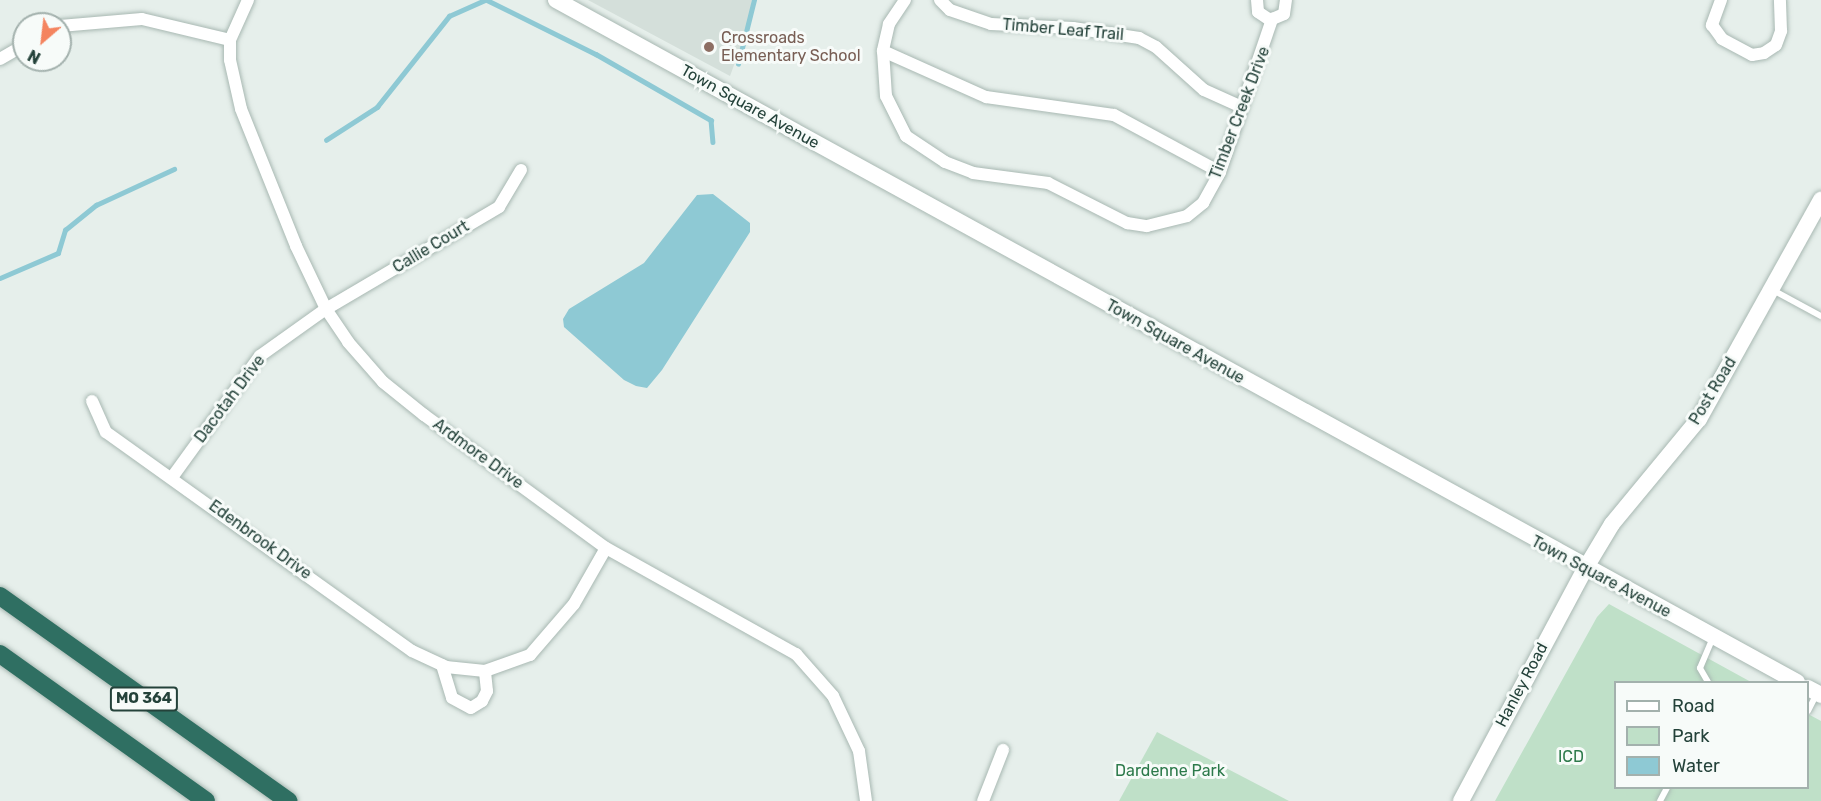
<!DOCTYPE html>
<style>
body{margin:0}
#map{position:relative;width:1821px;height:801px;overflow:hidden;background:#e6efeb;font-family:Rubik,sans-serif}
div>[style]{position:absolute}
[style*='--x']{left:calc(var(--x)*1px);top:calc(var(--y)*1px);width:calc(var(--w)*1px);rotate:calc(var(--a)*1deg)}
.built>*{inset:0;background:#d4dfda}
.green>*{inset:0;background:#bfe0c8}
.water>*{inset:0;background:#8ec9d4}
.stream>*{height:4.5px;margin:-2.25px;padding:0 2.25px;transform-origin:2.25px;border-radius:2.25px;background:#8ec9d4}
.roads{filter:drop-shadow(0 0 2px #a8b8b2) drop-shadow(0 0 2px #a8b8b2)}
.lane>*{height:6px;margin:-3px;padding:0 3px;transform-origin:3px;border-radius:3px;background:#fff}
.street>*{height:12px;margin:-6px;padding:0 6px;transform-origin:6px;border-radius:6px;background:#fff}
.secondary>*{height:16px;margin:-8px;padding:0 8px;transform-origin:8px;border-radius:8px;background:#fff}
.highway>*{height:18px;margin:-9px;padding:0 9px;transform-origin:9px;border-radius:9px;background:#2f6f62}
.dots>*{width:16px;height:16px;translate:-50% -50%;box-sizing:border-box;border:3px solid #f7fbf9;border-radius:50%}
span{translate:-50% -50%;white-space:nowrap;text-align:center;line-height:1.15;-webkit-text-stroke:6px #f7fbf9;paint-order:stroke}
.shield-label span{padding:2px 4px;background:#f7fbf9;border:2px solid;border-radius:4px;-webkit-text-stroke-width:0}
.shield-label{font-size:15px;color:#24423a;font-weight:700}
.street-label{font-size:16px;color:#24423a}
.education-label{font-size:16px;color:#785e54}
.left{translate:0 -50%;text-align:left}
.park-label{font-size:16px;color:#2d7a4b}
.legend{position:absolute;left:1614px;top:681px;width:195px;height:108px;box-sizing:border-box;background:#f7fbf9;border:2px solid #a3b1ad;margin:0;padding:8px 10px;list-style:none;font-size:18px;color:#24423a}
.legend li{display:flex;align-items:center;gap:12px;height:30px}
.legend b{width:30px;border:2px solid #a3b1ad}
.north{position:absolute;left:12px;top:12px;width:60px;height:60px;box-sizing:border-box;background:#f7fbf9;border:2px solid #a3b1ad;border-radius:50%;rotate:208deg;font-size:16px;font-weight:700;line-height:24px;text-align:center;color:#24423a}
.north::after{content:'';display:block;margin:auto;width:21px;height:27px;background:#f4845f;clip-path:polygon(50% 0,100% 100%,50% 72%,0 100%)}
</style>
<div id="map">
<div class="built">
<i style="clip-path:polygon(588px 0,752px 0,747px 30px,730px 76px)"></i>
</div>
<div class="green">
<i style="clip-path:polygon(1609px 604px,1751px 682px,1616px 682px,1616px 788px,1808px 788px,1808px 714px,1821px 721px,1821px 801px,1495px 801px,1597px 617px)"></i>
<i style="clip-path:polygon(1157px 732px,1289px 801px,1119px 801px)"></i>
</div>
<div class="water">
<i style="clip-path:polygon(713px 194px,750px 223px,750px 232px,662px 370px,647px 388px,636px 386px,624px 380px,564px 327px,563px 319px,569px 309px,644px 263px,697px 195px)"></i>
</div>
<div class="stream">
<i style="--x:487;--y:0;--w:122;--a:26.4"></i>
<i style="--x:596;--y:54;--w:133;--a:29.9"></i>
<i style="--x:711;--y:120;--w:22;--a:85"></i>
<i style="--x:738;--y:64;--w:66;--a:-76"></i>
<i style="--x:326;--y:140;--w:61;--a:-32.9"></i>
<i style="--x:377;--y:107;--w:116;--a:-51.6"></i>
<i style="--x:449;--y:16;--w:39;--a:-24"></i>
<i style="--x:0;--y:278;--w:63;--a:-23.3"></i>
<i style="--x:58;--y:253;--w:24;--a:-73"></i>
<i style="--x:65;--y:230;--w:40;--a:-39"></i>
<i style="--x:96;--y:205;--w:86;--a:-24.8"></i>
</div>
<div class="roads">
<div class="lane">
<i style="--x:1771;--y:289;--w:57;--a:28.4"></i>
<i style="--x:1708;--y:682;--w:16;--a:-120"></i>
<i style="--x:1700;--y:668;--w:33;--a:-67"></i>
<i style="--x:1808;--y:711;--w:20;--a:-63"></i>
<i style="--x:1660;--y:801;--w:15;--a:-62"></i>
</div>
<div class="street">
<i style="--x:248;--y:0;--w:44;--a:114.2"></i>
<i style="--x:230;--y:40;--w:20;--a:90"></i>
<i style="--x:230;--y:60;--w:50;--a:77.3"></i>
<i style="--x:241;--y:109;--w:148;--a:68.1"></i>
<i style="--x:296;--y:246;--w:70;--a:64.5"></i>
<i style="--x:326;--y:309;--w:40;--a:56"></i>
<i style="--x:348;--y:342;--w:53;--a:48.8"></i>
<i style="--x:383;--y:382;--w:53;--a:38.8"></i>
<i style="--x:424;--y:415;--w:225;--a:36.2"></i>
<i style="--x:606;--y:548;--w:218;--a:29.2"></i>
<i style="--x:796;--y:654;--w:56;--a:48.6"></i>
<i style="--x:833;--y:696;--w:61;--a:64.7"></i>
<i style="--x:859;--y:751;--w:50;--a:82"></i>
<i style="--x:905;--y:0;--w:29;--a:124"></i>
<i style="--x:889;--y:24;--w:28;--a:103"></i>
<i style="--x:883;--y:51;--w:45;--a:86.2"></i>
<i style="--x:886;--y:96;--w:45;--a:63.4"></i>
<i style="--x:906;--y:136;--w:47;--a:33.7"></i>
<i style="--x:945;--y:162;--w:30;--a:21"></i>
<i style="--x:973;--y:173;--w:76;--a:7.6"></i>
<i style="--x:1048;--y:183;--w:89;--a:26.9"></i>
<i style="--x:1127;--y:223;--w:20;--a:9"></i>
<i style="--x:1147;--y:226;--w:41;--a:-14"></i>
<i style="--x:1187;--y:216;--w:21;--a:-39"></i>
<i style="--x:1203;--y:203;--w:35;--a:-61"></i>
<i style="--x:1220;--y:172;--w:162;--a:-71.2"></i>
<i style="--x:940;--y:0;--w:14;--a:45"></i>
<i style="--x:950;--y:10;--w:43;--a:18.9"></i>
<i style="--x:991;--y:24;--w:82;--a:2.8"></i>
<i style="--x:1073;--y:28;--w:67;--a:8.6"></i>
<i style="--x:1139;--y:38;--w:19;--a:28"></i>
<i style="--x:1156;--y:47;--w:64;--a:41.9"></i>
<i style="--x:1204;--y:90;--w:42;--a:24.1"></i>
<i style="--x:1257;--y:0;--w:12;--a:85"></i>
<i style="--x:1258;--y:12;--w:14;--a:34"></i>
<i style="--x:1270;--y:20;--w:15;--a:-23"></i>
<i style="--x:1284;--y:14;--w:14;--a:-82"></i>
<i style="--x:1721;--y:0;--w:27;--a:110"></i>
<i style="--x:1712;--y:25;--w:17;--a:54"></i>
<i style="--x:1722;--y:39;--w:34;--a:28"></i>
<i style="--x:1752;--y:55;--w:12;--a:-9"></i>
<i style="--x:1764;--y:53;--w:14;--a:-34"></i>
<i style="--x:1776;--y:45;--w:15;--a:-70"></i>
<i style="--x:1781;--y:31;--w:31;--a:-92"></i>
<i style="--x:60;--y:26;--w:82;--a:-4.9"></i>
<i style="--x:142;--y:19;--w:90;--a:13.4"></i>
<i style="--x:883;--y:51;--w:113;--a:24.1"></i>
<i style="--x:986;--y:97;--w:129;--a:8"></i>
<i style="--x:1114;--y:115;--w:120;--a:28.3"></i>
<i style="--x:0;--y:59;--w:28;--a:-30"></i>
<i style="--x:92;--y:401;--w:34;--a:66"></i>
<i style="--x:106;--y:432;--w:376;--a:35.6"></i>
<i style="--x:412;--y:651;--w:38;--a:25"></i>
<i style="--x:446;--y:667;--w:39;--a:6"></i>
<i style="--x:485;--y:671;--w:48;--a:-19.6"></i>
<i style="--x:530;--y:655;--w:67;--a:-49.2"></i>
<i style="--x:574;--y:604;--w:64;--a:-60.3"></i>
<i style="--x:173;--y:476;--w:148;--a:-54.1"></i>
<i style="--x:260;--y:356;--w:81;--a:-35.5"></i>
<i style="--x:326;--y:309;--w:201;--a:-30.5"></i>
<i style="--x:499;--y:207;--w:43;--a:-59.3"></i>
<i style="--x:442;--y:665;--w:34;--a:73"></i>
<i style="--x:452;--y:698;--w:21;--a:28"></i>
<i style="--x:471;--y:708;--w:13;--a:-32"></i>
<i style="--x:482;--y:701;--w:11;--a:-63"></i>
<i style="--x:487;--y:691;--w:20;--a:-96"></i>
<i style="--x:983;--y:801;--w:55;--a:-68.6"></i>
</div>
<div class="secondary">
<i style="--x:556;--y:0;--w:1416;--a:28.79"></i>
<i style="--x:1808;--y:688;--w:15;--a:28"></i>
<i style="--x:1461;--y:801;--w:263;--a:-61.9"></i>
<i style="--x:1585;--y:569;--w:52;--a:-59"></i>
<i style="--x:1612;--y:524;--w:136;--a:-50.4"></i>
<i style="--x:1699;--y:419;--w:251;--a:-60.9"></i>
</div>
<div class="highway">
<i style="--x:0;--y:596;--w:354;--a:35.4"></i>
<i style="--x:0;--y:654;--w:253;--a:35.5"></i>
</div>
</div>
<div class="dots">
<i style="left:709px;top:47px;background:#8d6e63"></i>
</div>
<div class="shield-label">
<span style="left:144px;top:699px">MO 364</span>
</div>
<div class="street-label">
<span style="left:1063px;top:30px;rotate:5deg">Timber Leaf Trail</span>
<span style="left:750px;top:107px;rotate:29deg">Town Square Avenue</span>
<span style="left:1240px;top:113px;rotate:-69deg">Timber Creek Drive</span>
<span style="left:431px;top:247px;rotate:-31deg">Callie Court</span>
<span style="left:1175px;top:342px;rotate:29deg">Town Square Avenue</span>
<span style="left:1713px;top:391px;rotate:-59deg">Post Road</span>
<span style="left:230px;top:399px;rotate:-53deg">Dacotah Drive</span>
<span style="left:478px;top:454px;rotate:36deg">Ardmore Drive</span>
<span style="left:260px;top:540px;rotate:36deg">Edenbrook Drive</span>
<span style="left:1601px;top:577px;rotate:28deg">Town Square Avenue</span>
<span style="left:1522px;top:685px;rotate:-62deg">Hanley Road</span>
</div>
<div class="education-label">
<span class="left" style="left:721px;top:47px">Crossroads<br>Elementary School</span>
</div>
<div class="park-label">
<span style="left:1571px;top:757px">ICD</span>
<span style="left:1170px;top:771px">Dardenne Park</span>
</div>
<ul class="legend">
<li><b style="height:8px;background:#fff"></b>Road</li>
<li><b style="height:16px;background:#bfe0c8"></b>Park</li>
<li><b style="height:16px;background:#8ec9d4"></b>Water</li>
</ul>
<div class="north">N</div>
</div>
